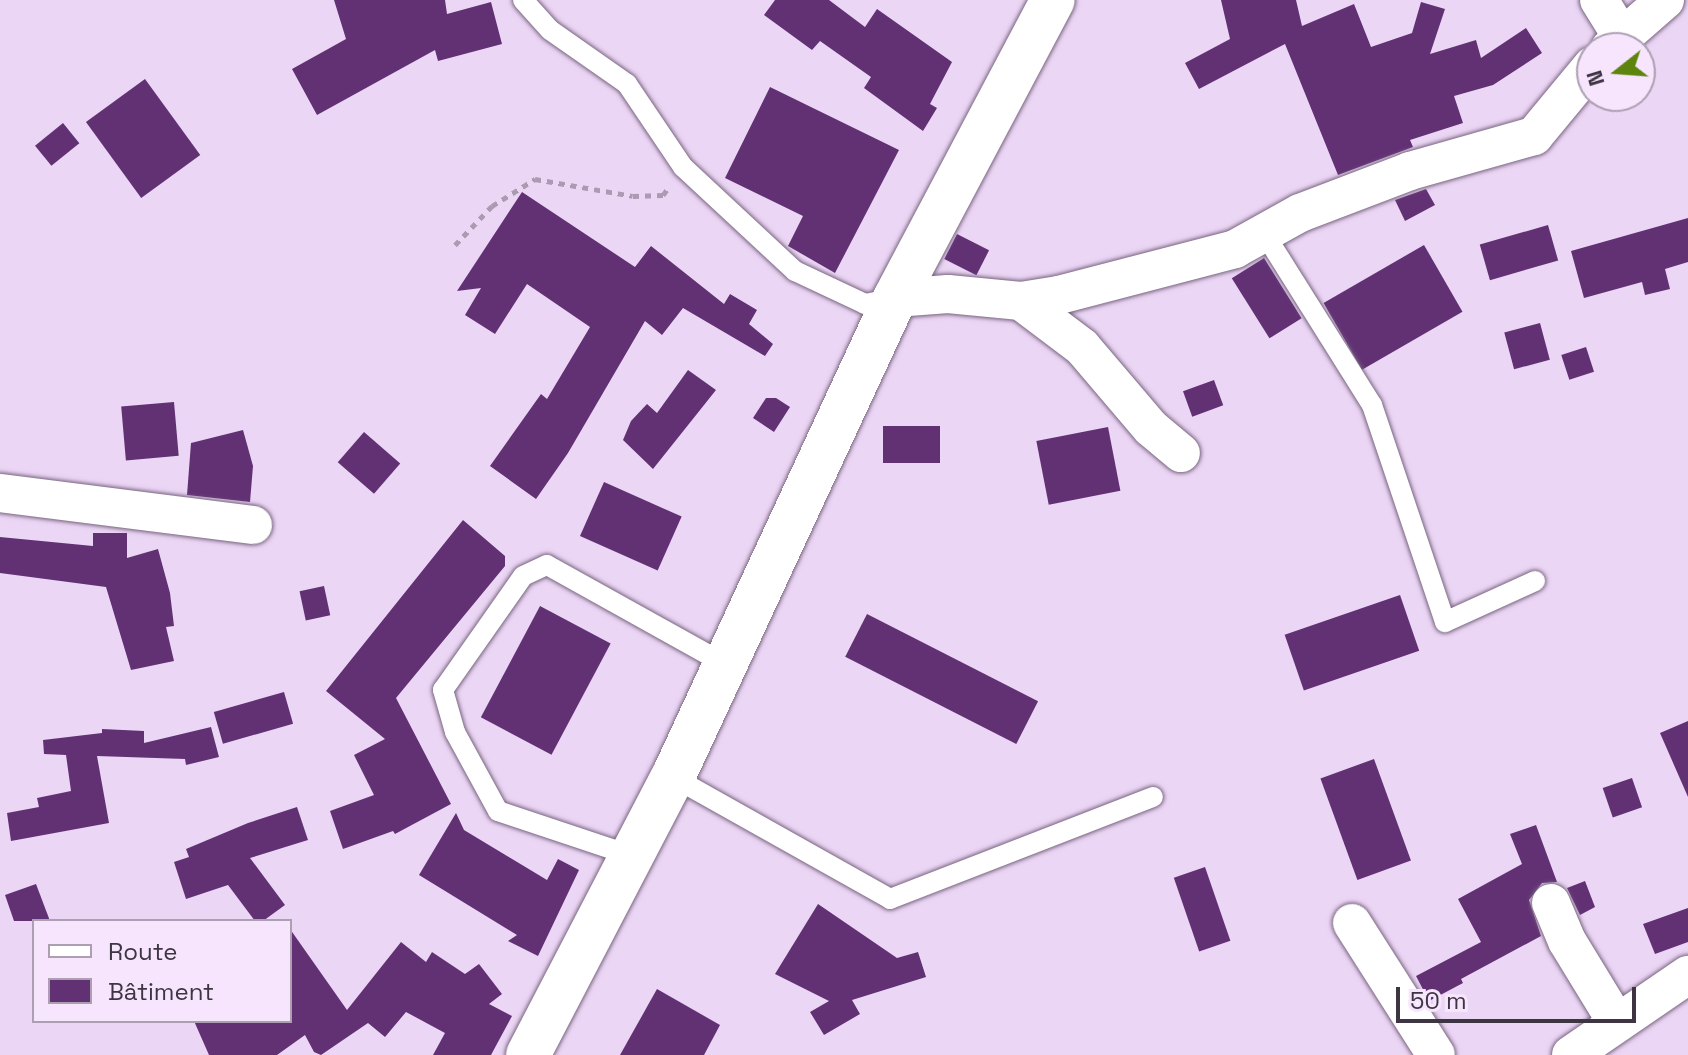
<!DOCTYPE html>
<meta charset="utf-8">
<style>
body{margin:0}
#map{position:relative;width:1688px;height:1055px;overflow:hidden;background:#ecd6f5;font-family:"Space Grotesk",sans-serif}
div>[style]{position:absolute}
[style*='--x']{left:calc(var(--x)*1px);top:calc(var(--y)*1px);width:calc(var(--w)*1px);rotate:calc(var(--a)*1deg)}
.building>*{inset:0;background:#623174;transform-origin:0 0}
.path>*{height:5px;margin-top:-2.5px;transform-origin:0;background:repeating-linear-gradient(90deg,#ab9ab2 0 6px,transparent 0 12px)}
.roads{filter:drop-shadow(0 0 2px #786580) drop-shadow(0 0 2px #786580)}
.lane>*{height:20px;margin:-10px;padding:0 10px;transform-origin:10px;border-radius:10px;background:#fff}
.street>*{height:38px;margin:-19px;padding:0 19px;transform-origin:19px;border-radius:19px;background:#fff}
.primary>*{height:44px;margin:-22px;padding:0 22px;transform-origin:22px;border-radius:22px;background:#fff}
span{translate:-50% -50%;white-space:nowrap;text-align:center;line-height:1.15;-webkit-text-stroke:8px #f7e5fe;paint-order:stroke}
.legend{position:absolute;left:32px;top:919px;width:260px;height:104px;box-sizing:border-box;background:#f7e5fe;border:2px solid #ad9fb2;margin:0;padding:10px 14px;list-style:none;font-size:24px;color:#3d3541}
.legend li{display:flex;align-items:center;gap:16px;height:40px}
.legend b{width:40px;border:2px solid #ad9fb2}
.north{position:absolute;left:1576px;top:32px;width:80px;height:80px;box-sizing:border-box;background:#f7e5fe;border:2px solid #ad9fb2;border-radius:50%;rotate:253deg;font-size:22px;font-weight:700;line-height:32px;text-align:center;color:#3d3541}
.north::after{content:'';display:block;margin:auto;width:28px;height:36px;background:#5d850d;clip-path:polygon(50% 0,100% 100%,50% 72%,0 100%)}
.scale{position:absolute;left:1396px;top:987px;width:240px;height:36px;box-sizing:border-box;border:4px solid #3d3541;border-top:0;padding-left:10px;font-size:24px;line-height:28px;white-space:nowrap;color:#3d3541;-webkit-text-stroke:6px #f7e5fe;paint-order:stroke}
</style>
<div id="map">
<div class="building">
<i style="clip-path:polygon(334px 0,445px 0,447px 14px,491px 2px,502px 44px,438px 61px,435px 50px,317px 115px,292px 69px,346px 39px)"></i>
<i style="clip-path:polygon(775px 0,829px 0,865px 27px,877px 9px,952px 62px,930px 104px,937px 108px,923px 131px,864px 88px,871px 77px,820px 41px,812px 50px,764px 15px)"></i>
<i style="clip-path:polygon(1221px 0,1296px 0,1302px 26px,1354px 4px,1371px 47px,1412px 33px,1421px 2px,1445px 9px,1430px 54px,1476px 40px,1481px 58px,1526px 28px,1542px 53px,1493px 85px,1454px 96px,1463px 123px,1410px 140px,1413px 147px,1338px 175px,1285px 44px,1199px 89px,1185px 63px,1230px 39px)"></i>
<i style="left:145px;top:79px;width:94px;height:73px;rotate:54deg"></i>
<i style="clip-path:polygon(770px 87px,899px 150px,835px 273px,788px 246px,803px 216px,725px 178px)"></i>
<i style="left:63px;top:123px;width:26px;height:36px;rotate:51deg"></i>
<i style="clip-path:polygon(1426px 189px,1435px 205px,1405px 221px,1395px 200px)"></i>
<i style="clip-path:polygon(522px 192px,635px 267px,651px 246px,724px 304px,730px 294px,757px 310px,749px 324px,773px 344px,765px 356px,683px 308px,662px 335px,645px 321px,568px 453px,536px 499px,490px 466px,541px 394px,547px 399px,590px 327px,527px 284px,495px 334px,465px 315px,481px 288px,457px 291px)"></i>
<i style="clip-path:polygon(1688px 218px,1688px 262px,1665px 269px,1670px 289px,1645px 295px,1642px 282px,1584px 298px,1571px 251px)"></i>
<i style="left:1548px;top:225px;width:37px;height:71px;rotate:74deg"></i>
<i style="left:957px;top:234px;width:36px;height:28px;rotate:27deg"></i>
<i style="left:1424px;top:245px;width:77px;height:116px;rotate:60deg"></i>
<i style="left:1264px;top:258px;width:71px;height:38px;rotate:58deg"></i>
<i style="left:1540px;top:323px;width:38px;height:37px;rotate:75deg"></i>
<i style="left:1586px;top:347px;width:26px;height:26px;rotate:72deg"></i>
<i style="clip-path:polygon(688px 370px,716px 390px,653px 469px,623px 440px,631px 421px,647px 404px,657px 413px)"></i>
<i style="left:1214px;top:380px;width:27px;height:33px;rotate:70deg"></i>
<i style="clip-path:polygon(766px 398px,776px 398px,790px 407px,774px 432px,753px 418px)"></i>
<i style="left:174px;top:402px;width:54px;height:53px;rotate:85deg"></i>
<i style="left:883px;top:426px;width:57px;height:37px"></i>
<i style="left:1108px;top:427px;width:65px;height:73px;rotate:79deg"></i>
<i style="clip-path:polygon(243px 430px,253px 466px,250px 502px,187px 495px,191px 443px)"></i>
<i style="left:364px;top:432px;width:48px;height:40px;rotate:41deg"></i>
<i style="left:604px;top:482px;width:85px;height:59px;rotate:24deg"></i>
<i style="clip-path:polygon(463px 520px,505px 556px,505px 566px,396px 698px,451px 804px,395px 834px,393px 831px,343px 849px,330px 811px,374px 795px,354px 755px,385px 739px,326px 691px)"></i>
<i style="clip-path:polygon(93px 533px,127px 533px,127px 558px,158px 549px,170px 593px,174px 626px,166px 627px,174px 661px,131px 670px,106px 587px,0 573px,0 537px,93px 546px)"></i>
<i style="left:324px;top:586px;width:30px;height:25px;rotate:78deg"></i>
<i style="left:1400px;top:595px;width:59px;height:122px;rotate:71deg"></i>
<i style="left:540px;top:606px;width:80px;height:126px;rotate:28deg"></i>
<i style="left:867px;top:614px;width:192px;height:48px;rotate:27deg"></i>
<i style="left:284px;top:692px;width:33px;height:73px;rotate:74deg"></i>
<i style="clip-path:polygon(1688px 721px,1688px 797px,1660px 733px)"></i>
<i style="clip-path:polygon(211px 727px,219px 757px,186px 765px,185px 759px,97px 756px,109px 823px,11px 841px,7px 813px,39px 807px,37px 798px,71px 791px,66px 755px,44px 754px,43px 740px,102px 733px,102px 729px,144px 731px,144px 743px)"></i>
<i style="left:1374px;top:759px;width:108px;height:57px;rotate:70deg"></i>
<i style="left:1632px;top:778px;width:31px;height:31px;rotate:71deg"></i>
<i style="clip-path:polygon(297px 807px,308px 840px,250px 858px,285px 905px,263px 921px,255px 921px,228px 885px,186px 899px,174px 862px,189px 857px,186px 849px,248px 823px)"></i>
<i style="clip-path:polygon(456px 813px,464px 830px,547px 880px,558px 859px,579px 870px,538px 956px,508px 941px,517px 935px,419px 875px)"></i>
<i style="clip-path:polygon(1536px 825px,1557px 882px,1542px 883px,1529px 900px,1541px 936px,1461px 979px,1463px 983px,1429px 1001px,1416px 976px,1481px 942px,1458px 899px,1522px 864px,1510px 834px)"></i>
<i style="left:1205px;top:867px;width:78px;height:33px;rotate:71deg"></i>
<i style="clip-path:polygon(1585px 881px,1595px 907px,1580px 915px,1567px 888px)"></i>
<i style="clip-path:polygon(36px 884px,50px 921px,14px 921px,5px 895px)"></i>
<i style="clip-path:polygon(818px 904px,897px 958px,918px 952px,926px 977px,852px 1000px,860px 1014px,824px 1035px,810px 1012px,829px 1001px,775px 974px)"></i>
<i style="clip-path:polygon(1688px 908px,1688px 942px,1655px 954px,1643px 924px)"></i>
<i style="clip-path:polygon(290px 929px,347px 1010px,401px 942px,426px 962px,432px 952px,465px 974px,479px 964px,502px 994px,489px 1004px,512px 1016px,491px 1055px,433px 1055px,445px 1033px,406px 1012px,385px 1037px,368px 1023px,321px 1055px,314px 1052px,305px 1035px,277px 1055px,209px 1055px,194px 1021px,290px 1021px)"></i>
<i style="clip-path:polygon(657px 989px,720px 1025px,704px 1055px,620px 1055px)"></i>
</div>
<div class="path">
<i style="--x:455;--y:245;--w:54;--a:-46.5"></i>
<i style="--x:492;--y:206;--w:51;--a:-32.1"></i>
<i style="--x:535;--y:179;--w:99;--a:9.8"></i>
<i style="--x:633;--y:196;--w:30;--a:-2"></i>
<i style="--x:663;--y:195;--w:10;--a:-53"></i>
</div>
<div class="roads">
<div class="lane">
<i style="--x:523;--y:0;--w:40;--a:48"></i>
<i style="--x:550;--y:30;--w:94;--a:35"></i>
<i style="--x:627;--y:84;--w:100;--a:56"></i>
<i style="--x:683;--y:167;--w:153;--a:42.9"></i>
<i style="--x:795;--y:271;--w:77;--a:25.2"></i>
<i style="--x:865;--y:304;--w:31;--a:-11"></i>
<i style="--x:1264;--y:233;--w:203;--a:57.9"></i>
<i style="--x:1372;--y:405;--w:229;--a:71.4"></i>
<i style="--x:1445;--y:622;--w:99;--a:-24.5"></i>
<i style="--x:673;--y:777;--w:249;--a:29.3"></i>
<i style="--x:890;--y:899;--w:282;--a:-21.2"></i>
<i style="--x:633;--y:856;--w:142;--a:-161.6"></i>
<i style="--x:498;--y:811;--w:90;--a:-118.6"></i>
<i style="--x:455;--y:732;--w:44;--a:-105.9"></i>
<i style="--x:443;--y:690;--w:139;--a:-54.9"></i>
<i style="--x:523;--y:576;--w:26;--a:-25"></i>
<i style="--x:547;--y:565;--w:206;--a:29.1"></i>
</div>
<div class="street">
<i style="--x:1599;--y:0;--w:44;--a:58.1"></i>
<i style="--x:1610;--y:48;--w:73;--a:-41.1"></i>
<i style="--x:895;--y:298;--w:53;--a:-4.3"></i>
<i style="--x:948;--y:294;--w:73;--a:5.5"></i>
<i style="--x:1021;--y:301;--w:38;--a:-9"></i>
<i style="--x:1059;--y:295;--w:182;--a:-14.6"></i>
<i style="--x:1235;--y:249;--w:74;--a:-29"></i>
<i style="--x:1300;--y:213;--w:118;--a:-20.9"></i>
<i style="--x:1410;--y:171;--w:129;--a:-15.8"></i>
<i style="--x:1534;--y:136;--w:91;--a:-50.4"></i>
<i style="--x:1021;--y:301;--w:76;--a:37"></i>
<i style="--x:1082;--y:347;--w:106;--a:49.6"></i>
<i style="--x:1151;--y:428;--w:39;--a:40"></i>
<i style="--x:0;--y:493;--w:255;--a:7.2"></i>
<i style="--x:1551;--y:903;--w:41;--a:67.2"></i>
<i style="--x:1567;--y:941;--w:96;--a:58.6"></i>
<i style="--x:1352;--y:923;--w:156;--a:57.5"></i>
<i style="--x:1571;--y:1055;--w:142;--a:-34.4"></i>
</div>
<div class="primary">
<i style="--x:528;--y:1055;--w:314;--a:-62.5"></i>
<i style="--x:673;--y:777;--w:528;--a:-65.13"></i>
<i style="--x:895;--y:298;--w:337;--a:-62.1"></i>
</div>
</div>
<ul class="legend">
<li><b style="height:10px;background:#fff"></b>Route</li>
<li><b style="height:22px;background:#623174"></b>Bâtiment</li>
</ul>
<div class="north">N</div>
<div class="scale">50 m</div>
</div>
